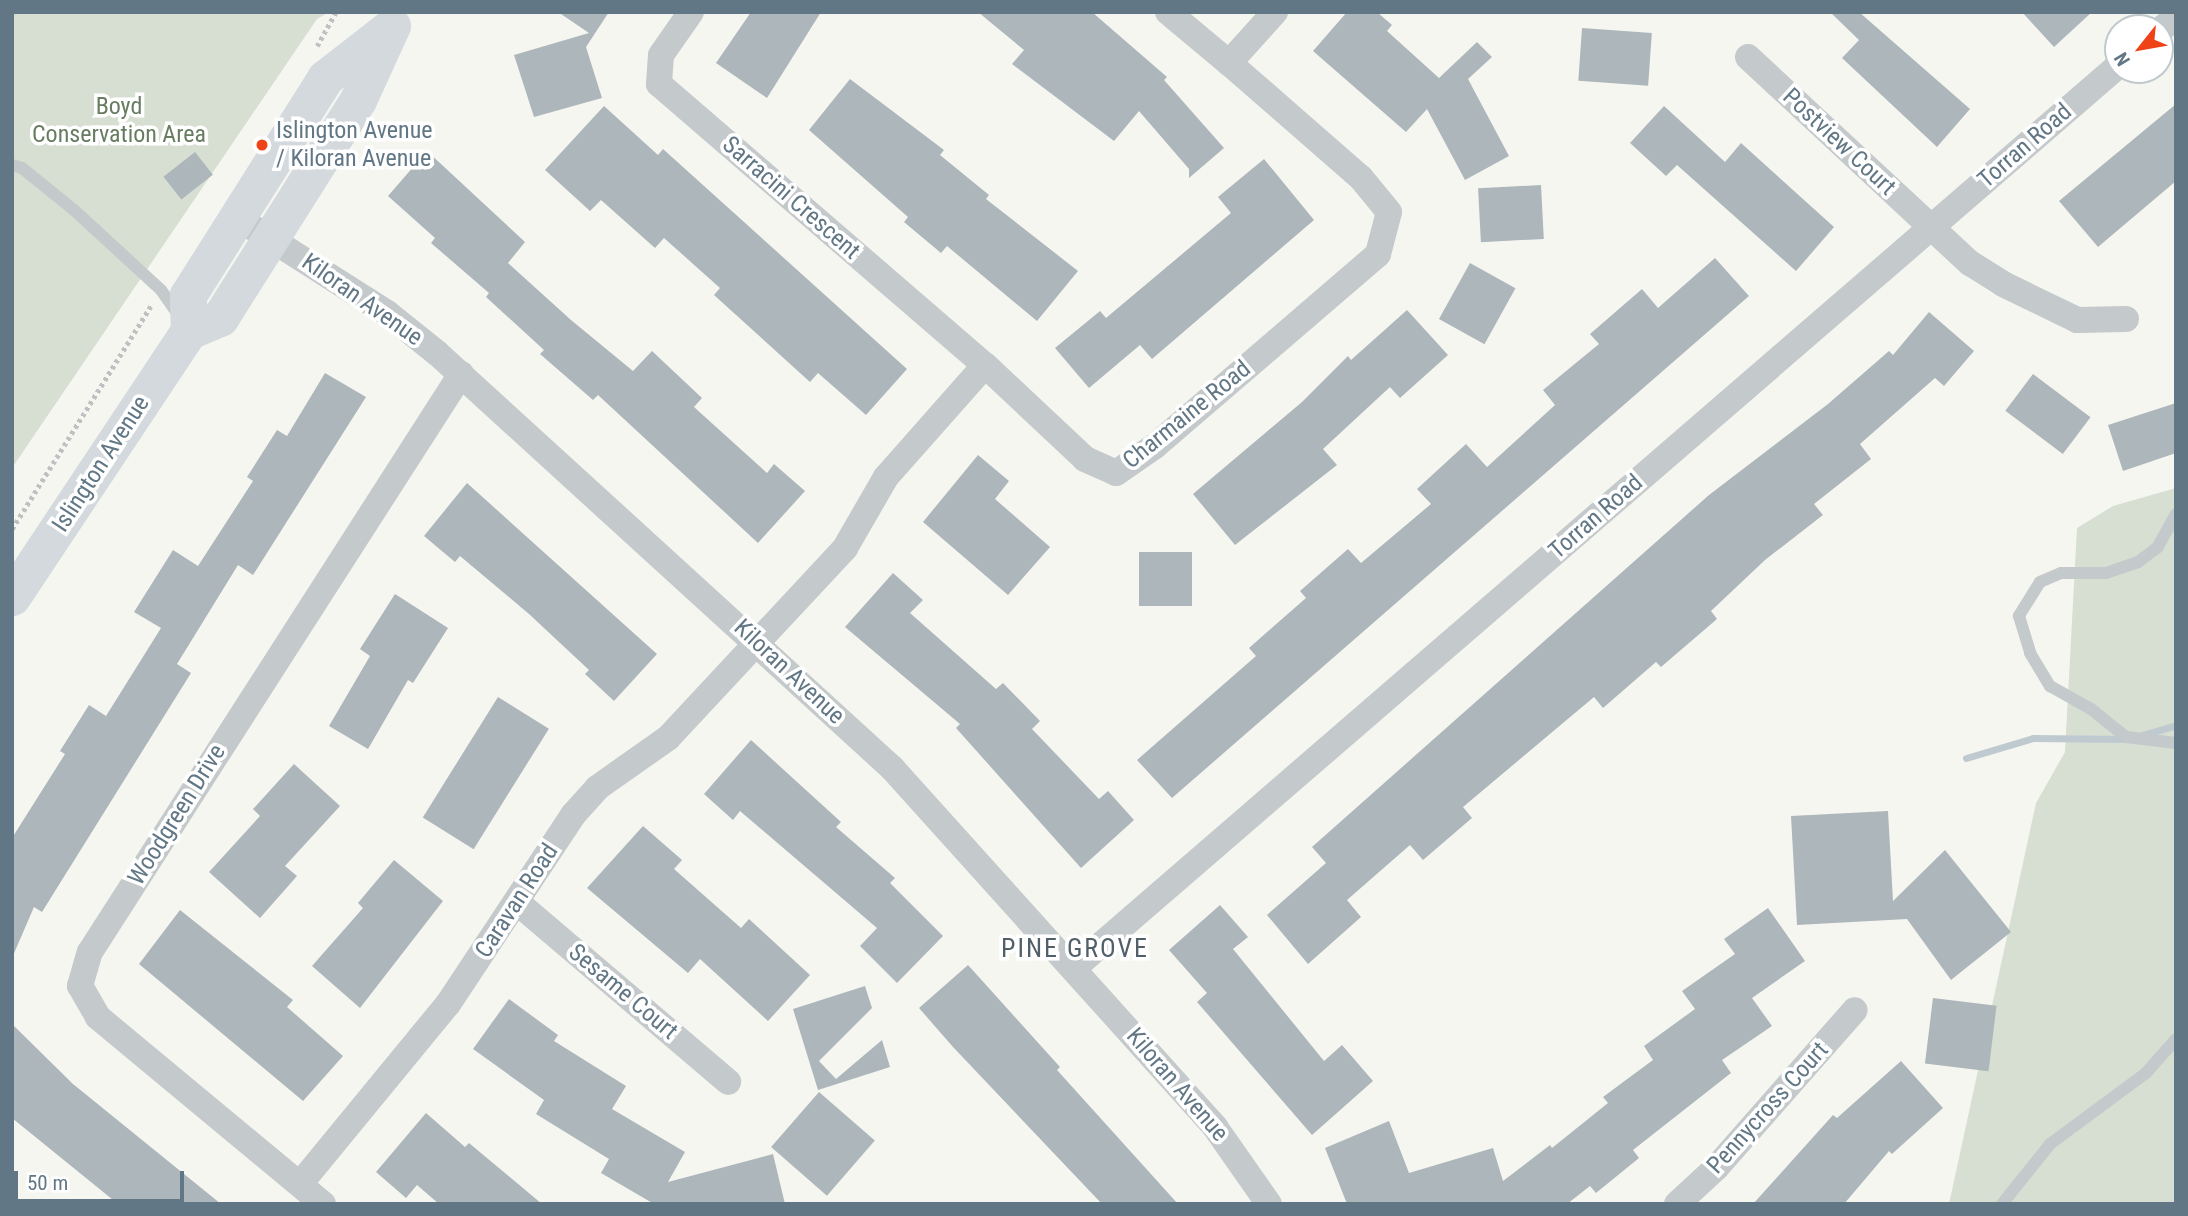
<!DOCTYPE html>
<style>
body{margin:0}
#map{position:relative;width:2188px;height:1216px;overflow:hidden;background:#f6f6f1;font-family:"Roboto Condensed",sans-serif}
div>[style]{position:absolute}
[style*='--x']{left:calc(var(--x)*1px);top:calc(var(--y)*1px);width:calc(var(--w)*1px);rotate:calc(var(--a)*1deg)}
.green>*{inset:0;background:#d7ded2}
.stream>*{height:7px;margin:-3.5px;padding:0 3.5px;transform-origin:3.5px;border-radius:3.5px;background:#becacf}
.building>*{inset:0;background:#adb6ba;transform-origin:0 0}
.path>*{height:4.5px;margin-top:-2.25px;transform-origin:0;background:repeating-linear-gradient(90deg,#bec0c2 0 3.5px,transparent 0 7px)}
.lane>*{height:12px;margin:-6px;padding:0 6px;transform-origin:6px;border-radius:6px;background:#c4c9cb}
.street>*{height:26px;margin:-13px;padding:0 13px;transform-origin:13px;border-radius:13px;background:#c4c9cb}
.secondary>*{height:37px;margin:-18.5px;padding:0 18.5px;transform-origin:18.5px;border-radius:18.5px;background:#d3d9dd}
.dots>*{width:19px;height:19px;translate:-50% -50%;box-sizing:border-box;border:4px solid #fff;border-radius:50%}
span{translate:-50% -50%;white-space:nowrap;text-align:center;line-height:1.15;-webkit-text-stroke:7px #fff;paint-order:stroke}
.park-label{font-size:24px;color:#687c61}
.poi-label{font-size:24px;color:#627785}
.left{translate:0 -50%;text-align:left}
.street-label{font-size:24px;color:#627785}
.neighbourhood-label{font-size:26px;color:#515f69;letter-spacing:2px}
.frame{position:absolute;inset:0;border:14px solid #627785;pointer-events:none}
.north{position:absolute;left:2104px;top:14px;width:70px;height:70px;box-sizing:border-box;background:#fff;border:2px solid #c0c9ce;border-radius:50%;rotate:239deg;font-size:19px;font-weight:700;line-height:28px;text-align:center;color:#627785}
.north::after{content:'';display:block;margin:auto;width:24px;height:32px;background:#f04217;clip-path:polygon(50% 0,100% 100%,50% 72%,0 100%)}
.scale{position:absolute;left:14px;top:1171px;width:170px;height:32px;box-sizing:border-box;border:4px solid #627785;border-top:0;padding-left:9px;font-size:21px;line-height:24px;white-space:nowrap;color:#627785;-webkit-text-stroke:5px #fff;paint-order:stroke}
</style>
<div id="map">
<div class="green">
<i style="clip-path:polygon(12px 12px,329px 12px,317px 19px,12px 468px)"></i>
<i style="clip-path:polygon(2176px 488px,2176px 1204px,1949px 1204px,2036px 803px,2065px 752px,2077px 528px,2113px 506px)"></i>
</div>
<div class="stream">
<i style="--x:2142;--y:735;--w:35;--a:-16"></i>
<i style="--x:1966;--y:758;--w:70;--a:-16.6"></i>
<i style="--x:2033;--y:738;--w:94;--a:0.6"></i>
</div>
<div class="building">
<i style="clip-path:polygon(558px 12px,609px 12px,586px 47px,602px 98px,534px 117px,514px 55px,589px 33px)"></i>
<i style="clip-path:polygon(751px 12px,821px 12px,767px 98px,716px 63px)"></i>
<i style="clip-path:polygon(978px 12px,1092px 12px,1167px 77px,1164px 80px,1224px 148px,1189px 178px,1189px 169px,1139px 111px,1114px 141px,1012px 64px,1024px 50px)"></i>
<i style="clip-path:polygon(1347px 12px,1377px 12px,1392px 25px,1387px 31px,1439px 78px,1477px 42px,1492px 57px,1468px 79px,1509px 156px,1465px 180px,1427px 109px,1406px 132px,1313px 51px)"></i>
<i style="clip-path:polygon(1830px 12px,1859px 12px,1970px 109px,1937px 147px,1842px 58px,1859px 40px)"></i>
<i style="clip-path:polygon(2022px 12px,2092px 12px,2054px 47px)"></i>
<i style="left:1582px;top:28px;width:70px;height:53px;rotate:4deg"></i>
<i style="clip-path:polygon(850px 79px,944px 150px,940px 155px,989px 195px,986px 199px,1078px 271px,1037px 321px,947px 246px,941px 253px,904px 222px,908px 217px,809px 130px)"></i>
<i style="clip-path:polygon(2176px 104px,2176px 181px,2098px 247px,2059px 201px)"></i>
<i style="clip-path:polygon(604px 106px,658px 155px,663px 149px,907px 369px,866px 415px,818px 373px,810px 382px,714px 295px,720px 288px,664px 238px,655px 248px,601px 200px,590px 211px,545px 170px)"></i>
<i style="clip-path:polygon(1664px 106px,1725px 162px,1741px 143px,1834px 227px,1796px 271px,1677px 165px,1666px 176px,1630px 143px)"></i>
<i style="clip-path:polygon(427px 151px,525px 242px,508px 263px,571px 320px,633px 371px,652px 351px,702px 398px,694px 407px,767px 473px,774px 464px,805px 491px,758px 543px,598px 395px,593px 400px,540px 354px,544px 350px,486px 297px,489px 293px,431px 243px,435px 238px,388px 196px)"></i>
<i style="left:195px;top:152px;width:29px;height:40px;rotate:52deg"></i>
<i style="clip-path:polygon(1264px 159px,1314px 220px,1152px 359px,1140px 345px,1089px 388px,1055px 348px,1100px 311px,1106px 318px,1231px 213px,1218px 197px)"></i>
<i style="left:1541px;top:185px;width:54px;height:63px;rotate:87deg"></i>
<i style="clip-path:polygon(1715px 258px,1749px 296px,1172px 798px,1137px 760px,1256px 656px,1249px 648px,1306px 598px,1300px 591px,1348px 549px,1361px 563px,1431px 504px,1417px 489px,1466px 444px,1487px 467px,1555px 405px,1543px 390px,1599px 344px,1590px 334px,1642px 289px,1658px 308px)"></i>
<i style="left:1470px;top:263px;width:52px;height:64px;rotate:29deg"></i>
<i style="clip-path:polygon(1407px 310px,1448px 355px,1400px 398px,1390px 387px,1323px 449px,1337px 465px,1235px 545px,1193px 494px,1302px 402px,1348px 356px,1351px 360px)"></i>
<i style="clip-path:polygon(1929px 312px,1974px 351px,1944px 386px,1935px 378px,1860px 444px,1871px 459px,1814px 504px,1823px 515px,1765px 560px,1711px 611px,1717px 619px,1661px 667px,1656px 662px,1603px 708px,1594px 697px,1463px 807px,1472px 818px,1423px 860px,1410px 845px,1347px 900px,1361px 917px,1308px 964px,1267px 915px,1326px 863px,1312px 847px,1709px 495px,1828px 404px,1889px 351px,1893px 355px)"></i>
<i style="clip-path:polygon(325px 373px,366px 397px,253px 575px,238px 565px,177px 664px,191px 673px,42px 912px,34px 907px,12px 958px,12px 838px,65px 754px,60px 751px,89px 705px,106px 716px,161px 628px,134px 612px,173px 550px,198px 566px,253px 481px,247px 477px,277px 430px,287px 436px)"></i>
<i style="left:2033px;top:374px;width:72px;height:46px;rotate:37deg"></i>
<i style="clip-path:polygon(2176px 403px,2176px 453px,2123px 471px,2108px 425px)"></i>
<i style="clip-path:polygon(978px 455px,1009px 481px,995px 499px,1050px 547px,1008px 595px,923px 522px)"></i>
<i style="clip-path:polygon(467px 483px,657px 654px,614px 701px,585px 674px,589px 670px,529px 614px,460px 556px,455px 562px,424px 536px)"></i>
<i style="left:1139px;top:552px;width:53px;height:54px"></i>
<i style="clip-path:polygon(893px 573px,923px 600px,910px 613px,996px 689px,1003px 683px,1040px 721px,1032px 729px,1099px 799px,1108px 791px,1134px 820px,1081px 868px,956px 728px,960px 724px,845px 627px)"></i>
<i style="clip-path:polygon(395px 594px,448px 628px,413px 683px,408px 680px,368px 749px,329px 726px,370px 656px,360px 649px)"></i>
<i style="left:498px;top:697px;width:60px;height:142px;rotate:32deg"></i>
<i style="clip-path:polygon(751px 740px,841px 822px,836px 827px,895px 878px,890px 883px,943px 936px,897px 983px,860px 946px,877px 928px,740px 811px,733px 820px,704px 794px)"></i>
<i style="clip-path:polygon(294px 764px,340px 806px,285px 866px,297px 876px,260px 918px,209px 872px,260px 816px,253px 809px)"></i>
<i style="clip-path:polygon(1888px 811px,1893px 901px,1945px 850px,2011px 932px,1951px 980px,1907px 919px,1797px 925px,1791px 816px)"></i>
<i style="clip-path:polygon(643px 826px,682px 860px,674px 869px,741px 928px,749px 919px,810px 975px,768px 1021px,700px 959px,688px 973px,587px 888px)"></i>
<i style="clip-path:polygon(394px 860px,443px 901px,360px 1008px,312px 966px,363px 908px,358px 903px)"></i>
<i style="clip-path:polygon(1220px 905px,1248px 937px,1233px 949px,1324px 1061px,1342px 1045px,1373px 1081px,1312px 1135px,1197px 1002px,1207px 993px,1169px 950px)"></i>
<i style="clip-path:polygon(1768px 908px,1805px 961px,1752px 998px,1772px 1026px,1722px 1060px,1731px 1073px,1633px 1150px,1639px 1158px,1596px 1193px,1590px 1186px,1567px 1204px,1347px 1204px,1325px 1148px,1389px 1121px,1409px 1173px,1493px 1148px,1503px 1181px,1550px 1145px,1552px 1148px,1608px 1103px,1603px 1097px,1653px 1060px,1644px 1046px,1695px 1009px,1682px 991px,1735px 954px,1724px 939px)"></i>
<i style="clip-path:polygon(180px 910px,293px 1000px,287px 1007px,343px 1056px,303px 1101px,139px 964px)"></i>
<i style="clip-path:polygon(968px 965px,1060px 1067px,1057px 1070px,1178px 1204px,1102px 1204px,953px 1047px,919px 1008px)"></i>
<i style="clip-path:polygon(865px 986px,872px 1008px,819px 1061px,836px 1079px,882px 1040px,890px 1067px,818px 1090px,793px 1009px)"></i>
<i style="left:1933px;top:998px;width:64px;height:66px;rotate:7deg"></i>
<i style="clip-path:polygon(509px 999px,558px 1035px,554px 1041px,626px 1086px,612px 1109px,685px 1152px,668px 1182px,773px 1154px,785px 1204px,654px 1204px,601px 1173px,609px 1159px,536px 1114px,544px 1100px,473px 1049px)"></i>
<i style="clip-path:polygon(12px 1024px,73px 1084px,221px 1204px,118px 1204px,12px 1118px)"></i>
<i style="clip-path:polygon(1901px 1061px,1943px 1108px,1892px 1154px,1889px 1151px,1844px 1204px,1753px 1204px,1833px 1115px,1837px 1118px)"></i>
<i style="left:819px;top:1092px;width:74px;height:73px;rotate:41deg"></i>
<i style="clip-path:polygon(426px 1113px,465px 1147px,469px 1143px,542px 1204px,439px 1204px,417px 1185px,406px 1198px,376px 1172px)"></i>
</div>
<div class="path">
<i style="--x:317;--y:46;--w:39;--a:-61"></i>
<i style="--x:12;--y:529;--w:265;--a:-58.1"></i>
</div>
<div class="lane">
<i style="--x:12;--y:165;--w:10;--a:17"></i>
<i style="--x:22;--y:168;--w:67;--a:38.9"></i>
<i style="--x:74;--y:210;--w:118;--a:42.6"></i>
<i style="--x:161;--y:290;--w:32;--a:55"></i>
<i style="--x:2176;--y:514;--w:38;--a:119"></i>
<i style="--x:2158;--y:547;--w:25;--a:143"></i>
<i style="--x:2138;--y:562;--w:34;--a:161"></i>
<i style="--x:2106;--y:573;--w:45;--a:180"></i>
<i style="--x:2061;--y:573;--w:23;--a:157"></i>
<i style="--x:2040;--y:582;--w:40;--a:122"></i>
<i style="--x:2019;--y:616;--w:39;--a:73"></i>
<i style="--x:2030;--y:653;--w:39;--a:59"></i>
<i style="--x:2050;--y:686;--w:47;--a:29.3"></i>
<i style="--x:2091;--y:709;--w:45;--a:38.7"></i>
<i style="--x:2126;--y:737;--w:50;--a:6.8"></i>
<i style="--x:2002;--y:1204;--w:77;--a:-51.3"></i>
<i style="--x:2050;--y:1144;--w:119;--a:-36.5"></i>
<i style="--x:2146;--y:1073;--w:45;--a:-48.6"></i>
</div>
<div class="street">
<i style="--x:691;--y:12;--w:52;--a:124.9"></i>
<i style="--x:661;--y:55;--w:29;--a:94"></i>
<i style="--x:659;--y:84;--w:430;--a:40.8"></i>
<i style="--x:1168;--y:12;--w:80;--a:39.9"></i>
<i style="--x:2160;--y:30;--w:21;--a:-39"></i>
<i style="--x:1748;--y:57;--w:303;--a:42.9"></i>
<i style="--x:1970;--y:263;--w:39;--a:32"></i>
<i style="--x:2003;--y:284;--w:82;--a:25.9"></i>
<i style="--x:2077;--y:320;--w:49;--a:-1.2"></i>
<i style="--x:236;--y:217;--w:179;--a:32.4"></i>
<i style="--x:387;--y:313;--w:64;--a:38.7"></i>
<i style="--x:437;--y:353;--w:616;--a:42.37"></i>
<i style="--x:892;--y:768;--w:483;--a:48"></i>
<i style="--x:1215;--y:1127;--w:94;--a:55"></i>
<i style="--x:518;--y:903;--w:276;--a:40.4"></i>
<i style="--x:1074;--y:968;--w:1380;--a:-40.83"></i>
<i style="--x:300;--y:1184;--w:233;--a:-50.6"></i>
<i style="--x:448;--y:1004;--w:227;--a:-56.5"></i>
<i style="--x:573;--y:815;--w:36;--a:-48"></i>
<i style="--x:597;--y:788;--w:87;--a:-35.2"></i>
<i style="--x:668;--y:738;--w:260;--a:-47"></i>
<i style="--x:845;--y:548;--w:82;--a:-60"></i>
<i style="--x:886;--y:477;--w:149;--a:-48.5"></i>
<i style="--x:985;--y:365;--w:137;--a:43.2"></i>
<i style="--x:1085;--y:459;--w:34;--a:24"></i>
<i style="--x:1116;--y:473;--w:47;--a:-34.7"></i>
<i style="--x:1155;--y:446;--w:294;--a:-40.7"></i>
<i style="--x:1378;--y:254;--w:43;--a:-75.3"></i>
<i style="--x:1389;--y:212;--w:44;--a:-129.5"></i>
<i style="--x:1361;--y:178;--w:175;--a:-138.9"></i>
<i style="--x:1229;--y:63;--w:69;--a:-48"></i>
<i style="--x:323;--y:1204;--w:293;--a:-140.3"></i>
<i style="--x:98;--y:1017;--w:36;--a:-120"></i>
<i style="--x:80;--y:986;--w:35;--a:-74"></i>
<i style="--x:90;--y:952;--w:687;--a:-57.3"></i>
<i style="--x:1677;--y:1204;--w:53;--a:-42.7"></i>
<i style="--x:1716;--y:1168;--w:210;--a:-48.7"></i>
</div>
<div class="secondary">
<i style="--x:189;--y:331;--w:34;--a:-23"></i>
<i style="--x:220;--y:318;--w:258;--a:-57.7"></i>
<i style="--x:358;--y:100;--w:75;--a:-65.5"></i>
<i style="--x:12;--y:597;--w:320;--a:-56.4"></i>
<i style="--x:189;--y:331;--w:36;--a:-92"></i>
<i style="--x:188;--y:295;--w:257;--a:-57.7"></i>
<i style="--x:325;--y:78;--w:85;--a:-37.8"></i>
</div>
<div class="dots">
<i style="left:262px;top:145px;background:#f04217"></i>
</div>
<div class="park-label">
<span style="left:119px;top:121px">Boyd<br>Conservation Area</span>
</div>
<div class="poi-label">
<span class="left" style="left:276px;top:145px">Islington Avenue<br>/ Kiloran Avenue</span>
</div>
<div class="street-label">
<span style="left:1839px;top:142px;rotate:43deg">Postview Court</span>
<span style="left:2025px;top:146px;rotate:-41deg">Torran Road</span>
<span style="left:791px;top:198px;rotate:41deg">Sarracini Crescent</span>
<span style="left:362px;top:300px;rotate:35deg">Kiloran Avenue</span>
<span style="left:1187px;top:415px;rotate:-39deg">Charmaine Road</span>
<span style="left:101px;top:464px;rotate:-57deg">Islington Avenue</span>
<span style="left:1596px;top:517px;rotate:-41deg">Torran Road</span>
<span style="left:789px;top:672px;rotate:43deg">Kiloran Avenue</span>
<span style="left:177px;top:815px;rotate:-58deg">Woodgreen Drive</span>
<span style="left:517px;top:901px;rotate:-57deg">Caravan Road</span>
<span style="left:623px;top:992px;rotate:40deg">Sesame Court</span>
<span style="left:1177px;top:1085px;rotate:49deg">Kiloran Avenue</span>
<span style="left:1768px;top:1108px;rotate:-48deg">Pennycross Court</span>
</div>
<div class="neighbourhood-label">
<span style="left:1075px;top:949px">PINE GROVE</span>
</div>
<div class="frame"></div>
<div class="north">N</div>
<div class="scale">50 m</div>
</div>
